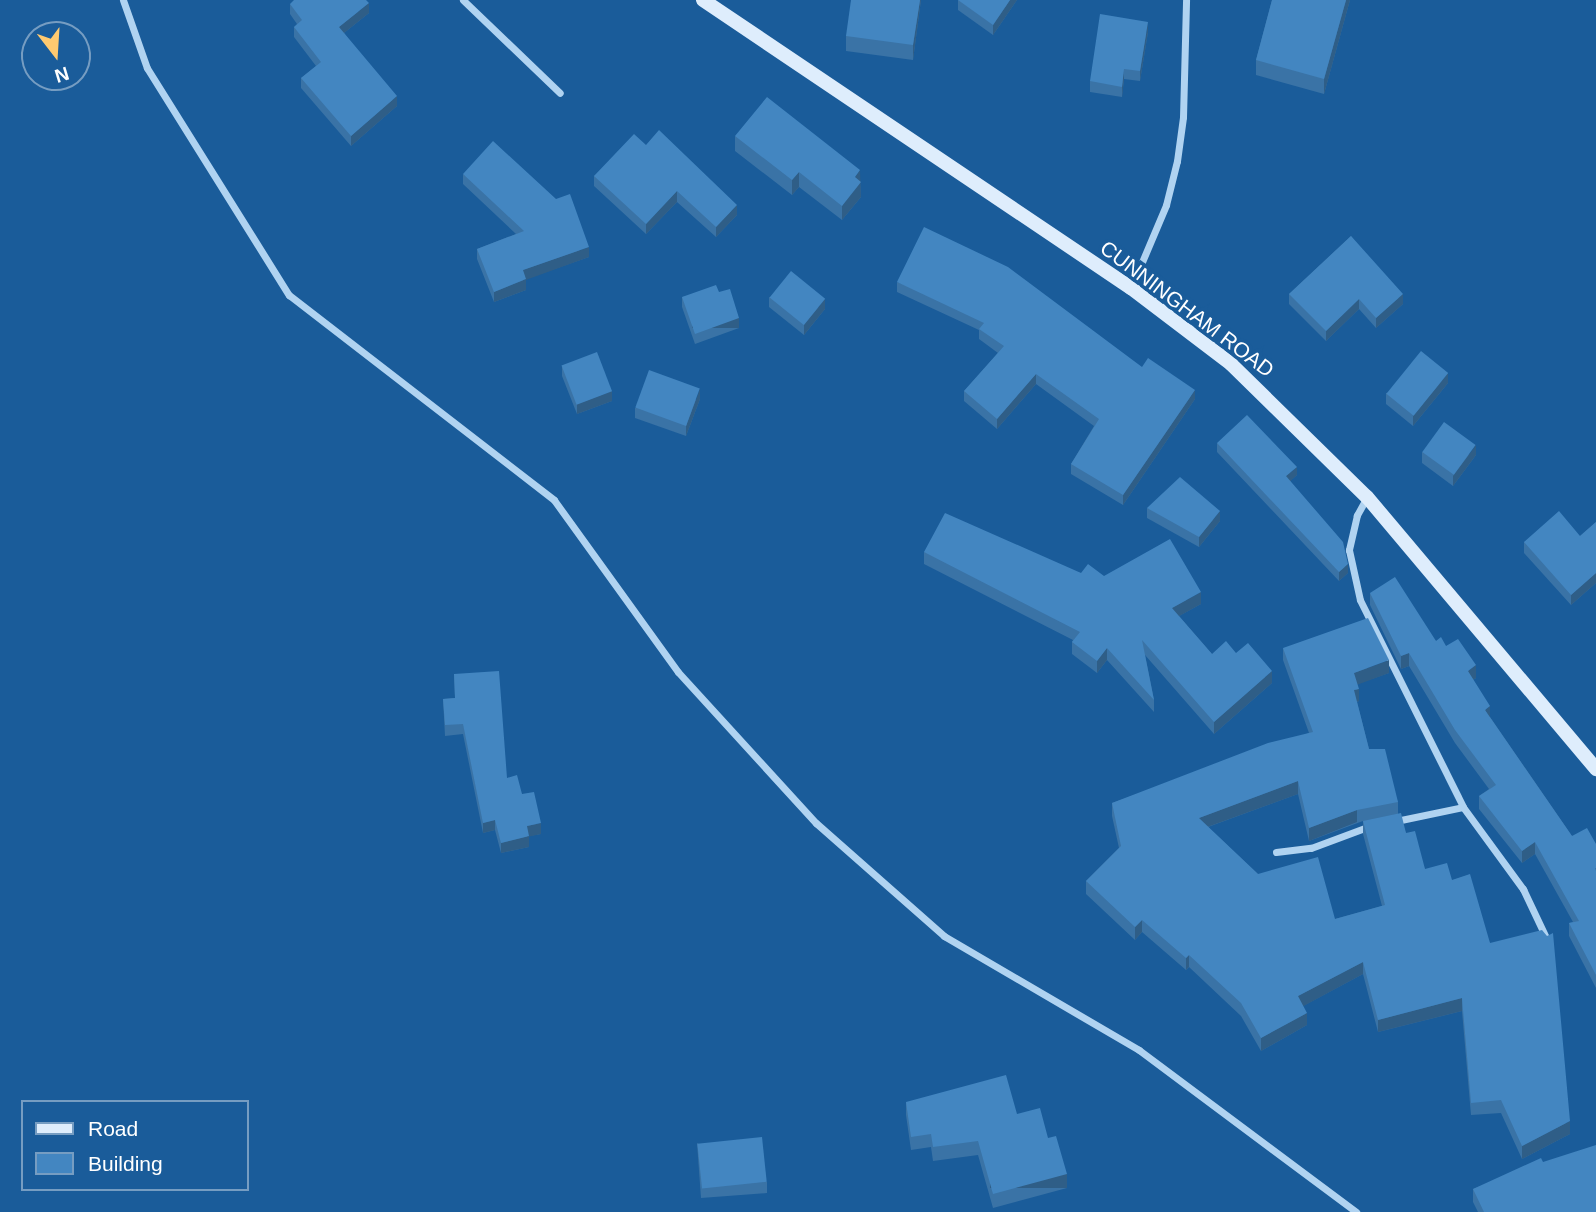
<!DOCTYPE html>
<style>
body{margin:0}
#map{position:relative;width:1596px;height:1212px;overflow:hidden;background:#1a5c9a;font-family:Arial,sans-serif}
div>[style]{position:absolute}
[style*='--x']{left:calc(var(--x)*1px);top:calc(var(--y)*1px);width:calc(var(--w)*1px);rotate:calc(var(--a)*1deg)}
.minor>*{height:7px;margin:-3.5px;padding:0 3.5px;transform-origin:3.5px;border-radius:3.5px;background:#b0d3f1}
.secondary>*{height:14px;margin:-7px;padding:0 7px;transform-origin:7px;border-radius:7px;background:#deedfc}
.wall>*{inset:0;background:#3a73a6}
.shaded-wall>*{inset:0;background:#2f5e87;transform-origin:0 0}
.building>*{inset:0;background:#4386c1;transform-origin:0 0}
span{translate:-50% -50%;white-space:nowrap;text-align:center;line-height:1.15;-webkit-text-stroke:7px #1a5c9a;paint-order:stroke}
.street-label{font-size:21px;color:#fff}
.legend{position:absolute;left:21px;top:1100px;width:228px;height:91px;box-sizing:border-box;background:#1a5c9a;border:2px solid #769dc2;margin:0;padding:9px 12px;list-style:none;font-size:21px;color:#fff}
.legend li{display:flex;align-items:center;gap:14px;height:35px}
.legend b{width:35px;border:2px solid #769dc2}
.north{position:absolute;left:21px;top:21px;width:70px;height:70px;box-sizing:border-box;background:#1a5c9a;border:2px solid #769dc2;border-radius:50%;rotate:163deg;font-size:19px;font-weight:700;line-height:28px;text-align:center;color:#fff}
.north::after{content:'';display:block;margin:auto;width:24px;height:32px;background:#ffca70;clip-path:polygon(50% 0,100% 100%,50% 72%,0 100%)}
</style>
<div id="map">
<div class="minor">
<i style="--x:123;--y:0;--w:72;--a:70.6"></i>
<i style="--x:147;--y:68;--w:268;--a:58"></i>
<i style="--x:289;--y:295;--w:335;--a:37.7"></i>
<i style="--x:554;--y:500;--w:212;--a:54.2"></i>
<i style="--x:678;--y:672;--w:205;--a:47.6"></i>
<i style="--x:816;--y:823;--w:171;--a:41.4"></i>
<i style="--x:944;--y:936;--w:226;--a:30.3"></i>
<i style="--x:1139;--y:1050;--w:271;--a:36.7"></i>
<i style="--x:463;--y:0;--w:134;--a:43.8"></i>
<i style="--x:1131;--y:288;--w:90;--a:-67.1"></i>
<i style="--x:1166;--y:205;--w:45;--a:-76"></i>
<i style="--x:1177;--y:161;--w:44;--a:-82.2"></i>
<i style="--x:1183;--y:117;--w:117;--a:-88.5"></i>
<i style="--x:1367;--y:497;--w:21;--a:119"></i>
<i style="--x:1357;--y:515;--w:36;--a:103"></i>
<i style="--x:1349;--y:550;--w:51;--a:77.6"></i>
<i style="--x:1360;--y:600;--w:231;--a:63.5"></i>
<i style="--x:1463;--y:807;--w:102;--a:53.8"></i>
<i style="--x:1523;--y:889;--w:59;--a:64.7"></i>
<i style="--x:1396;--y:821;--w:68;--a:-11.8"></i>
<i style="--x:1276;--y:852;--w:35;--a:-7"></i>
<i style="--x:1311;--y:848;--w:63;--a:-20.4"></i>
</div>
<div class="secondary">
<i style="--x:703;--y:0;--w:516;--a:33.94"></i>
<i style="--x:1131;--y:288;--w:126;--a:37.2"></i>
<i style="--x:1231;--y:364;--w:190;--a:44.4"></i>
<i style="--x:1367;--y:497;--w:356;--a:49.9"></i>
</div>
<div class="wall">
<i style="clip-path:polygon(921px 0,913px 60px,846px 51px,846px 36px)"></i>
<i style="clip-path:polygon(958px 0,1017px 0,993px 35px,958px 10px)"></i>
<i style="clip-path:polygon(1272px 0,1350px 0,1324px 94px,1256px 75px,1256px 60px)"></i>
<i style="clip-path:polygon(290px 4px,369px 13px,344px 33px,397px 106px,351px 146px,301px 88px,301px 78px,316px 66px,294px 37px,294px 27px,297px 24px,290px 14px)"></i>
<i style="clip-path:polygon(1148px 32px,1140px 81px,1124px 79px,1122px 97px,1090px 92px,1090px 81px)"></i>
<i style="clip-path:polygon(735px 136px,860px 181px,861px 197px,842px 220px,799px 187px,792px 195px,735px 151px)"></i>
<i style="clip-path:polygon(646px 145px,737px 215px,716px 237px,677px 202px,646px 234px,594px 186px,594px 176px)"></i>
<i style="clip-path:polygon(463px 174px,589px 257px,526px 279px,526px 290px,494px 302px,477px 259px,477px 249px,516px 234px,463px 184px)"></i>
<i style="clip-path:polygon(1351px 236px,1403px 304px,1376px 328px,1359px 309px,1326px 341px,1289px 304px,1289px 294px)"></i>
<i style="clip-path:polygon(897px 282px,1142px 367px,1195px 399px,1123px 505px,1071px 474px,1071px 464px,1094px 426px,1036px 384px,997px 429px,964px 401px,964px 391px,998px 353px,979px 339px,979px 330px,897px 292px)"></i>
<i style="clip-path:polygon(719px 292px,739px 328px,695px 344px,682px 307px,682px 297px)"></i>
<i style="clip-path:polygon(769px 297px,825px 309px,804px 335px,769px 307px)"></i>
<i style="clip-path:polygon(562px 366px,612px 401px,577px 414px,562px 376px)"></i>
<i style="clip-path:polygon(1448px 383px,1413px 426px,1386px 404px,1386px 393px)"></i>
<i style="clip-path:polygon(700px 399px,686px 436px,635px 418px,635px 408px)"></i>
<i style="clip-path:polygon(1217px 443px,1297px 475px,1290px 481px,1348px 573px,1339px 581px,1217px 452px)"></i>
<i style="clip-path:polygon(1422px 452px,1476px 455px,1453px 486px,1422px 463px)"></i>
<i style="clip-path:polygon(1147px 508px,1220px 521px,1199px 547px,1147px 518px)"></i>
<i style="clip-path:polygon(1596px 522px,1596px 583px,1571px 605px,1524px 553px,1524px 542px,1580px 536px)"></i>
<i style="clip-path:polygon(924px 552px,1104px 576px,1201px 604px,1179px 616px,1212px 654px,1236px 653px,1272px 683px,1214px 734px,1145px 655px,1154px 700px,1154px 712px,1107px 660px,1097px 673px,1072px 654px,1072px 642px,1073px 640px,924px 564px)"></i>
<i style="clip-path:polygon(1370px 593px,1436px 641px,1446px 646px,1476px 678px,1473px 680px,1490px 717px,1572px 836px,1596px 844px,1596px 988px,1569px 936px,1569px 923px,1573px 922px,1535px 854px,1522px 863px,1479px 809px,1479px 796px,1489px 789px,1455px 743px,1409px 666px,1401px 669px,1370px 605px)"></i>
<i style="clip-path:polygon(evenodd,1283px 648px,1389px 673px,1357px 684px,1359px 701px,1357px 702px,1369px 749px,1398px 802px,1398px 814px,1406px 833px,1425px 869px,1452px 880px,1490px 943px,1570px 1134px,1522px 1159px,1501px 1113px,1471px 1115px,1462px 1011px,1378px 1032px,1363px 974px,1303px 1006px,1307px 1025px,1261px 1051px,1241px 1016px,1189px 967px,1186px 970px,1142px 932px,1135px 940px,1086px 894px,1086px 881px,1119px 848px,1112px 816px,1112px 803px,1309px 733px,1283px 660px,1283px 648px,1298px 794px,1309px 841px,1363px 821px,1363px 834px,1382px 906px,1335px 919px,1258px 874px,1208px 827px,1298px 794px)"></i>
<i style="clip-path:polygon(454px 674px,507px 778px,522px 794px,541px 834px,529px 836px,529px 847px,501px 853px,495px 830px,483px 833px,463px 734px,445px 736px,443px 699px,455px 698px)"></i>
<i style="clip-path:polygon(906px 1102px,1017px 1114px,1048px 1138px,1067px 1188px,993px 1208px,978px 1155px,933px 1161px,931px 1147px,911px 1150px,906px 1115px)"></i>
<i style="clip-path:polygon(697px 1143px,767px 1182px,767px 1193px,701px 1198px)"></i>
<i style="clip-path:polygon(1543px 1162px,1596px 1212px,1478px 1212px,1473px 1202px,1473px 1189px)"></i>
</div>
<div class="shaded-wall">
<i style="clip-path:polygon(920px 0,921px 0,913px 60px,913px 45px)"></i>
<i style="clip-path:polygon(1010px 0,1017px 0,993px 35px,993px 25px)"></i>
<i style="clip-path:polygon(1346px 0,1350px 0,1324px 94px,1324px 79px)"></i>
<i style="clip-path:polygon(369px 3px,369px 13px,339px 37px,339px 27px)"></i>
<i style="clip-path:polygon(1148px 22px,1148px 32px,1140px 81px,1140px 71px)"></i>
<i style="clip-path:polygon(1124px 69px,1124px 79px,1122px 97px,1122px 87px)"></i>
<i style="clip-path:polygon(397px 96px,397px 106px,351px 146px,351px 136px)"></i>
<i style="clip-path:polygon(860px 170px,861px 197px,842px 220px,842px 206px,855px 177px)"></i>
<i style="clip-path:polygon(799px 172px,799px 187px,792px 195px,792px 180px)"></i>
<i style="clip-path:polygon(677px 191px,677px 202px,646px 234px,646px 224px)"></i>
<i style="clip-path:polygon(737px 205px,737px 215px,716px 237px,716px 227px)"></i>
<i style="clip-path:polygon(589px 247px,589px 257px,523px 281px,523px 270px)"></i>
<i style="clip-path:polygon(526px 279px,526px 290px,494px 302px,494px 292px)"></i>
<i style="clip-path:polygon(1403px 294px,1403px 304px,1376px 328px,1376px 318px)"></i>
<i style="clip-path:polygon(825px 299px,825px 309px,804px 335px,804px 325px)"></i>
<i style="clip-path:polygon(1359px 299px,1359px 309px,1326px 341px,1326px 331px)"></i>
<i style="left:739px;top:318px;width:10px;height:47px;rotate:90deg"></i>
<i style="clip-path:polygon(1448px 373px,1448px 383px,1413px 426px,1413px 416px)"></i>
<i style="clip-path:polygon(1036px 374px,1036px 384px,997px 429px,997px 419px)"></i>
<i style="clip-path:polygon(700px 389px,700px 399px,686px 436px,686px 426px)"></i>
<i style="clip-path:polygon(1195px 390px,1195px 399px,1123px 505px,1123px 495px)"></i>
<i style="clip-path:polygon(612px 391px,612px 401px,577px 414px,577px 404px)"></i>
<i style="clip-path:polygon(1476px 445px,1476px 455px,1453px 486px,1453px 476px)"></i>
<i style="clip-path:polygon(1297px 467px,1297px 475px,1286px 485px,1286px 476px)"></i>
<i style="clip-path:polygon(1220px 511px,1220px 521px,1199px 547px,1199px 537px)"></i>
<i style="clip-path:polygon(1348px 564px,1348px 573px,1339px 581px,1339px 572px)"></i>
<i style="clip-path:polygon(1596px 573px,1596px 583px,1571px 605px,1571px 595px)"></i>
<i style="clip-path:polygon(1201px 592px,1201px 604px,1172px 620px,1172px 608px)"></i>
<i style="clip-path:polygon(1107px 648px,1107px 660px,1097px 673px,1097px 661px)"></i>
<i style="clip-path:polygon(1409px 653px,1409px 666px,1401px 669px,1401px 656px)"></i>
<i style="clip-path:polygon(1389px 660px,1389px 673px,1354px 686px,1354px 673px)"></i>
<i style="clip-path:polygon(1476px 665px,1476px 678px,1468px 683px,1468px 671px)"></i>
<i style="clip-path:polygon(1272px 671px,1272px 683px,1214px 734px,1214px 722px)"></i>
<i style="clip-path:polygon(1359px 689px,1359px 701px,1354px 703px,1354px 690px)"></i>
<i style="clip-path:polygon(1490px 706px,1490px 719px,1485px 710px)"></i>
<i style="clip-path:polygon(1298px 781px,1298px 794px,1199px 830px,1199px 818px)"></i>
<i style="clip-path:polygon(1357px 810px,1357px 822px,1309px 841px,1309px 828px)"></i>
<i style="clip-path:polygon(495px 820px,495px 830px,483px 833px,483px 823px)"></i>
<i style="clip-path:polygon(541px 823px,541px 834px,527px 837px,527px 826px)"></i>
<i style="clip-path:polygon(529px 836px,529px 847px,501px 853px,501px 843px)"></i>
<i style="clip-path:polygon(1535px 842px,1535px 854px,1522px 863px,1522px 851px)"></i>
<i style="clip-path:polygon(1142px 920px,1142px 932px,1135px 940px,1135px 927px)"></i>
<i style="clip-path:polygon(1189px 955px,1189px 967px,1186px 970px,1186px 958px)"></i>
<i style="clip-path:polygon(1363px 962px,1363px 974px,1298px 1009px,1298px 996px)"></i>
<i style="clip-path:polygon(1462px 998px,1462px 1011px,1378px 1032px,1378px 1020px)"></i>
<i style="clip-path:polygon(1307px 1013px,1307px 1025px,1261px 1051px,1261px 1038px)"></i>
<i style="clip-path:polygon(1570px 1121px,1570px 1134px,1522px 1159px,1522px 1146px)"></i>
<i style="left:1067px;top:1174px;width:14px;height:77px;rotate:90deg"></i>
</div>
<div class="building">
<i style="clip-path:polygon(294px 0,366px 0,369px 3px,339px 27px,397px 96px,351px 136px,301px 78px,321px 62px,294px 27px,302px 20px,290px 4px)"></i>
<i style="clip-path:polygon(851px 0,920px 0,913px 45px,846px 36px)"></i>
<i style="clip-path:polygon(958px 0,1010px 0,993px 25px)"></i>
<i style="clip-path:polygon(1272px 0,1346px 0,1324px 79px,1256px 60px)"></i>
<i style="clip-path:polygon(1100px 14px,1148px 22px,1140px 71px,1124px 69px,1122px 87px,1090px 81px)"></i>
<i style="clip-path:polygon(767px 97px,860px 170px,855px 177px,861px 182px,842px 206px,799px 172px,792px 180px,735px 136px)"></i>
<i style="clip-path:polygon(659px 130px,737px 205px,716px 227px,677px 191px,646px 224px,594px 176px,634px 134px,646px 145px)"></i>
<i style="clip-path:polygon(493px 141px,556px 199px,570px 194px,589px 247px,523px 270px,526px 279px,494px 292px,477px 249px,524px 231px,463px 174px)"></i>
<i style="clip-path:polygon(924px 227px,1008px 267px,1142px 367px,1148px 358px,1195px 390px,1123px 495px,1071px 464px,1099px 419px,1036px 374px,997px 419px,964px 391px,1004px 346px,979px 329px,984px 323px,897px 282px)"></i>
<i style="clip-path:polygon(1351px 236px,1403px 294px,1376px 318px,1359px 299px,1326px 331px,1289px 294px)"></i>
<i style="left:791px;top:271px;width:44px;height:34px;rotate:39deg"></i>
<i style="clip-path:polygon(716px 285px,719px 292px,730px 289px,739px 318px,695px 334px,682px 297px)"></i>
<i style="left:1421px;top:351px;width:35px;height:55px;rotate:39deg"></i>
<i style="left:597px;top:352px;width:42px;height:38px;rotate:69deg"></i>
<i style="left:649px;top:370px;width:54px;height:40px;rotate:20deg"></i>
<i style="clip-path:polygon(1247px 415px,1297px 467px,1286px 476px,1343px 542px,1348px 564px,1339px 572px,1217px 443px)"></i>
<i style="left:1444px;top:422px;width:39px;height:37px;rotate:36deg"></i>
<i style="clip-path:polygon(1180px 477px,1220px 511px,1199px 537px,1147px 508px)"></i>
<i style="clip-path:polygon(1559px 511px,1580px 536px,1596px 522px,1596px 573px,1571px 595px,1524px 542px)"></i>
<i style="clip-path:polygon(945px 513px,1081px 573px,1088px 564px,1104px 576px,1170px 539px,1201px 592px,1172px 608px,1212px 654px,1226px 641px,1236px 653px,1248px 643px,1272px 671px,1214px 722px,1142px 640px,1154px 700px,1107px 648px,1097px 661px,1072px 642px,1080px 632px,924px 552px)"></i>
<i style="clip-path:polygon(1395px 577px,1436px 641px,1441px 637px,1446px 646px,1458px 639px,1476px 665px,1468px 671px,1490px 706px,1485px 710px,1572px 836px,1587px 828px,1596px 844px,1596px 868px,1595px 868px,1596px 871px,1596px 975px,1569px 923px,1579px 921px,1535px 842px,1522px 851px,1479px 796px,1496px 785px,1455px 730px,1409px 653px,1401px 656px,1370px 593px)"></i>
<i style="clip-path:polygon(1368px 618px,1389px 660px,1354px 673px,1359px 689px,1354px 690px,1369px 749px,1385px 749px,1398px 802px,1357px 810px,1309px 828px,1298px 781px,1199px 818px,1258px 874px,1318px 857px,1335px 919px,1385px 905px,1363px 821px,1401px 813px,1406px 833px,1415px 831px,1425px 869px,1447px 863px,1452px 880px,1470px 874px,1490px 943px,1542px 930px,1547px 936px,1553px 933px,1570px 1121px,1522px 1146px,1501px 1100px,1471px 1103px,1462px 998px,1378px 1020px,1363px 962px,1298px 996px,1307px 1013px,1261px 1038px,1241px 1003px,1189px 955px,1186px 958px,1142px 920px,1135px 927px,1086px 881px,1121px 846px,1112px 803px,1268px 743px,1313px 732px,1283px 648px)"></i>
<i style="clip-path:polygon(499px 671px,507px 778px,517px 775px,522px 794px,534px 792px,541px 823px,527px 826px,529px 836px,501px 843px,495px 820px,483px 823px,463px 724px,445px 725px,443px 699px,455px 698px,454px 674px)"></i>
<i style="clip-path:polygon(1006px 1075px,1017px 1114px,1040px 1108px,1048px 1138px,1056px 1136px,1067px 1174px,993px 1194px,978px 1141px,933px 1147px,931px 1134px,911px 1137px,906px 1102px)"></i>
<i style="left:762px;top:1137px;width:45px;height:65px;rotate:84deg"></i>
<i style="clip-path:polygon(1596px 1145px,1596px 1212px,1484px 1212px,1473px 1189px,1541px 1158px,1543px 1162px)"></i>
</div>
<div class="street-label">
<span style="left:1187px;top:309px;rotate:37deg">CUNNINGHAM ROAD</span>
</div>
<ul class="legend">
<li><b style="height:9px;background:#deedfc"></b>Road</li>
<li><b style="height:19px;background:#4386c1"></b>Building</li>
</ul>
<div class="north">N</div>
</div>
